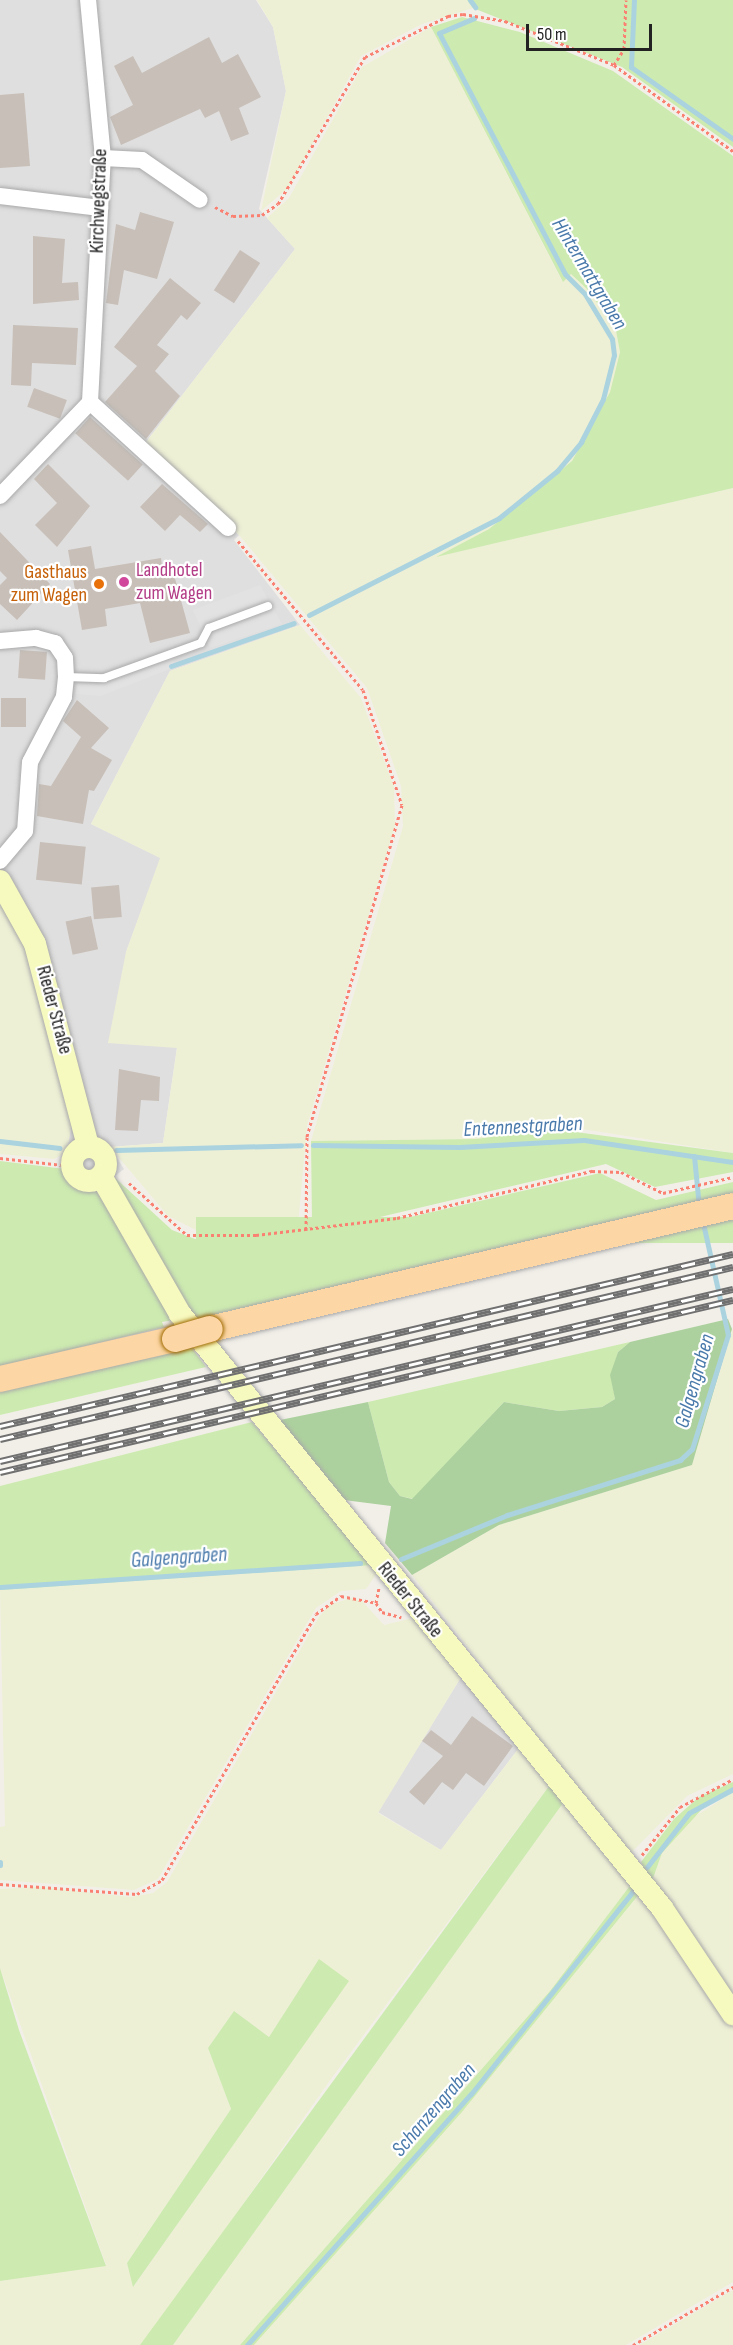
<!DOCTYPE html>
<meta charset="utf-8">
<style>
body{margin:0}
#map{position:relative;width:733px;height:2345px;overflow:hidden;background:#f2efe9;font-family:"Sofia Sans Condensed",sans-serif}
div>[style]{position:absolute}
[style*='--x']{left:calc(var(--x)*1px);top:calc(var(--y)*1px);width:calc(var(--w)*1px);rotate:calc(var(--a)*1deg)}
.residential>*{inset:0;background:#e0dfdf}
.farmland>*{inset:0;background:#eef0d5}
.grass>*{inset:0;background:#cdebb0;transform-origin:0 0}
.forest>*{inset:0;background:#add19e}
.parking>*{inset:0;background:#e2e2e2}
.stream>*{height:5px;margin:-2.5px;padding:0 2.5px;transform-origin:2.5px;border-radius:2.5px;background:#aad3df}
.building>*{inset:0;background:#c7bfb8;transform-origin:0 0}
.path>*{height:3px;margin-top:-1.5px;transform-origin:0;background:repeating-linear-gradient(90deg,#fa8072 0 3px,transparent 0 6px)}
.roads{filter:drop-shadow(0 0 2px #a9a9a9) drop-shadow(0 0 2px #a9a9a9)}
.lane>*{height:8px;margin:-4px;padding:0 4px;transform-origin:4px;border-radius:4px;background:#fff}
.street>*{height:16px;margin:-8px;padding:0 8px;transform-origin:8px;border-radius:8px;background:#fff}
.secondary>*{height:22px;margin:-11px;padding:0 11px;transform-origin:11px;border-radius:11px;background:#f7fabf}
.secondary>.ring{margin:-11px;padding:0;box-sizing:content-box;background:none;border:22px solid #f7fabf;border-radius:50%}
.primary>*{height:26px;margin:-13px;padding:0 13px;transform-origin:13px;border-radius:13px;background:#fcd6a4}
.rail>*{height:7px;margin-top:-3.5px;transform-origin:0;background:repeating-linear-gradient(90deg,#fff 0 14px,#707070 0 28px);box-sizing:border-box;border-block:2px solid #707070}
.bridges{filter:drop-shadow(0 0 2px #a06b00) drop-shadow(0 0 2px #a06b00)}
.primary-bridge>*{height:26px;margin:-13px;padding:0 13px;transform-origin:13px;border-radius:13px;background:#fcd6a4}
.dots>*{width:16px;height:16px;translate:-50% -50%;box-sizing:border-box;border:3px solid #fff;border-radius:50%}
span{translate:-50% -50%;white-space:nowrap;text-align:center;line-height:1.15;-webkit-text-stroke:4.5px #fff;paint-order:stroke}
.street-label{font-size:20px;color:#222}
.hotel-label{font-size:20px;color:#b23c85}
.left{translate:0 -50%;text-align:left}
.food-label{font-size:20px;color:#c56008}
.right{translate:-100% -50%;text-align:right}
.water-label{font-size:21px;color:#4a7aab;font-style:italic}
.scale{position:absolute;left:526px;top:24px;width:126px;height:27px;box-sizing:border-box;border:3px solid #222;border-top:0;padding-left:8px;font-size:18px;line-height:21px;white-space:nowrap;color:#222;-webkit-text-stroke:4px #fff;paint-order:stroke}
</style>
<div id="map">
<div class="residential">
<i style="clip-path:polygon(0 0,256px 0,273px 27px,286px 91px,259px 209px,295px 249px,143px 446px,239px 535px,234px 540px,300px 625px,170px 671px,91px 824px,161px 858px,126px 952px,177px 1047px,163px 1143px,110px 1147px,124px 1169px,90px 1196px,62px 1177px,73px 1115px,0 900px)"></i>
<i style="clip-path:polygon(463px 1674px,522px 1744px,441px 1850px,378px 1812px)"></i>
</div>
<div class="farmland">
<i style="clip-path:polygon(257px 0,467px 0,473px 8px,422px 24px,361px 56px,288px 188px,261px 211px,286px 91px,273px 27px)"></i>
<i style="clip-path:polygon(431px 27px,562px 281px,571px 274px,589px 291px,616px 331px,620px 352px,610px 392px,572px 461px,489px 529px,439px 556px,733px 488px,733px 1153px,582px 1129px,476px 1139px,311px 1141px,403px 826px,401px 786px,367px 688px,239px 535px,143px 446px,295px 249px,267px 218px,289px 198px,362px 67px)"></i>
<i style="clip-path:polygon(300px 625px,361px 698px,394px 787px,395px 825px,307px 1126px,298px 1225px,290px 1230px,198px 1231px,168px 1216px,110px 1147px,163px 1143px,177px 1048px,108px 1043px,126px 952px,160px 858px,91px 824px,170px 671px)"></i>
<i style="clip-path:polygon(0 900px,23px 936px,73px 1115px,67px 1152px,54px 1159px,0 1154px)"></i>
<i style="clip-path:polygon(733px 1328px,733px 1774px,687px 1796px,629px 1855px,412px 1575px,499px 1525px,692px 1465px)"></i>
<i style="clip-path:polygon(373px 1565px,377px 1573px,366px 1589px,341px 1591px,316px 1608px,158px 1879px,134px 1890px,0 1880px,0 1827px,5px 1826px,0 1590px)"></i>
<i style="clip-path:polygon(evenodd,351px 1598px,362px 1601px,384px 1625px,413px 1618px,463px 1674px,378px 1813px,441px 1850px,522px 1744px,552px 1782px,331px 2079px,151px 2335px,140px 2345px,0 2345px,0 2281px,106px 2265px,0 1968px,0 1889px,38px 1887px,131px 1897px,153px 1893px,167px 1882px,319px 1617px,329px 1605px,351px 1598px,319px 1960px,348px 1981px,134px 2286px,127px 2263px,231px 2109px,208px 2048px,234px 2011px,269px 2037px,319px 1960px)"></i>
<i style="clip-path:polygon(733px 1792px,733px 2000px,651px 1884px,662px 1853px,691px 1819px)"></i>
<i style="clip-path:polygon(566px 1799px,632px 1883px,550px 1991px,240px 2345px,173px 2345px)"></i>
<i style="clip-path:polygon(640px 1893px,733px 2027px,733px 2282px,626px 2345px,254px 2345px,462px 2112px)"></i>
<i style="clip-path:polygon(733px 2290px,733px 2345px,639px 2345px,643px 2343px)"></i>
</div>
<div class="grass">
<i style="clip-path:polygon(467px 0,733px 0,733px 147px,622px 67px,473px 8px)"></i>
<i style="clip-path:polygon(462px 17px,520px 32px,613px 71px,733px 156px,733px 488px,436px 557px,489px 529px,572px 461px,610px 392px,620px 352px,616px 331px,589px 291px,571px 274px,563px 282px,431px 27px)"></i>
<i style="clip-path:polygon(553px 1129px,733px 1153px,733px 1172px,655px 1187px,606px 1164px,363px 1221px,312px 1224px,311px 1141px,476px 1139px)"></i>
<i style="clip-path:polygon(0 1161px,65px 1169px,75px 1184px,95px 1188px,174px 1320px,162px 1322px,164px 1327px,0 1367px)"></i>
<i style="clip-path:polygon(600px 1173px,656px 1200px,733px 1182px,733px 1195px,191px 1320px,112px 1175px,172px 1230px,195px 1239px,302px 1237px,363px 1228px)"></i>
<i style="left:733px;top:1217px;width:26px;height:537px;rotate:90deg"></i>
<i style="clip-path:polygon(630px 1342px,618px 1352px,611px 1375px,615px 1399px,602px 1407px,559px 1411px,504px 1402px,413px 1499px,400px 1496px,389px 1482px,368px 1402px)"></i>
<i style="clip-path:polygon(191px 1347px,206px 1367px,0 1415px,0 1389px)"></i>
<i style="clip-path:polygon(252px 1422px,373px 1565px,0 1590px,0 1486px)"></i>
<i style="clip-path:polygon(552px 1782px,566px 1799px,173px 2345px,140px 2345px)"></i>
<i style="clip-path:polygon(733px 1782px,733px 1792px,704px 1807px,662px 1853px,651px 1884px,641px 1862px,674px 1819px,699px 1797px)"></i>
<i style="clip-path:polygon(632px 1883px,640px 1893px,462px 2112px,254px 2345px,240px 2345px,550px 1991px)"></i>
<i style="clip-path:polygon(319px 1959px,349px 1981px,133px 2287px,127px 2263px,231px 2109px,208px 2048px,234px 2011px,269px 2037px)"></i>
<i style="clip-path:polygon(0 1968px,19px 2030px,106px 2266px,0 2281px)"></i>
</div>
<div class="forest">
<i style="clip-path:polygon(728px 1319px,732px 1329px,692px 1465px,499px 1525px,412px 1575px,385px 1543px,391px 1506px,344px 1500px,280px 1420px,368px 1402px,389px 1482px,400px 1496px,412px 1499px,504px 1402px,559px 1411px,602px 1407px,615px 1399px,610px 1375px,618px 1352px,630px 1342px)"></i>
</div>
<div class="parking">
<i style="clip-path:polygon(260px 585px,282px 624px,210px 648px,193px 610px)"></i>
<i style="clip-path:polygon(172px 657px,175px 667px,101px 696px,75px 694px,78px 683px,98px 685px)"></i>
</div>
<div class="stream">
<i style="--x:470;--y:0;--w:9;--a:54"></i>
<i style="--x:634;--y:0;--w:67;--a:92.6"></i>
<i style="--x:631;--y:67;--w:125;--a:35.2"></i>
<i style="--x:309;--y:615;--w:213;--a:-27"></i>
<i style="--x:499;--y:518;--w:75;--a:-39"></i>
<i style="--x:557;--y:471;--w:38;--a:-50"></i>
<i style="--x:581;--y:442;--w:48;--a:-62.9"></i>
<i style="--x:603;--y:399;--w:45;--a:-76"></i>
<i style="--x:614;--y:355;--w:16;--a:-97"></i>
<i style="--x:612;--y:339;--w:52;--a:-121"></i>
<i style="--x:585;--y:294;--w:28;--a:-135"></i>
<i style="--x:565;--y:274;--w:272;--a:-117.6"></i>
<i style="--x:439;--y:33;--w:38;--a:-23"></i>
<i style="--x:171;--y:666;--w:130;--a:-19.3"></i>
<i style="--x:0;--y:1141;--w:60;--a:6.7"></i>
<i style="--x:313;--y:1145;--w:146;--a:0.8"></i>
<i style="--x:459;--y:1147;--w:125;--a:-3.2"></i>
<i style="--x:584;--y:1140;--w:151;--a:8.4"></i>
<i style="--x:116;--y:1150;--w:185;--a:-1.5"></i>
<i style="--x:694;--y:1156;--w:51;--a:84.4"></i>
<i style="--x:401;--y:1559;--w:115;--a:-22.5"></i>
<i style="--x:507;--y:1515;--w:182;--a:-17.6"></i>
<i style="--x:680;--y:1460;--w:16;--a:-43"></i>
<i style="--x:692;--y:1449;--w:120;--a:-72.5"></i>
<i style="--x:728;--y:1335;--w:119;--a:-102.6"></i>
<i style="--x:0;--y:1587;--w:361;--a:-3.8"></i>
<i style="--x:0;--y:1862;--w:3;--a:90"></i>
<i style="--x:647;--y:1867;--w:68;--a:-52.1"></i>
<i style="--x:689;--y:1813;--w:50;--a:-28.6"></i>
<i style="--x:247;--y:2345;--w:336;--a:-48.3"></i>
<i style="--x:471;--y:2094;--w:265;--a:-51.4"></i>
</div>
<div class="building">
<i style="clip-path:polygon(209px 37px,222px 63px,238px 54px,261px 97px,239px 108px,249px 134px,231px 141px,219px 111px,205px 118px,200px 109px,121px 145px,110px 117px,133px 105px,114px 66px,133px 56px,142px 73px)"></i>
<i style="clip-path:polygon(24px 93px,30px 166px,0 168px,0 95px)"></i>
<i style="clip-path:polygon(140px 212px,174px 222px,157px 279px,124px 270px,118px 305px,106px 303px,116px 224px,135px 230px)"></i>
<i style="clip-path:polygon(33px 236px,65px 239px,62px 283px,78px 282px,79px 300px,33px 304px)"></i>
<i style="left:240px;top:250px;width:24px;height:48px;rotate:33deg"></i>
<i style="clip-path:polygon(170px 278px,201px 303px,187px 320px,181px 315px,157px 345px,169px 354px,155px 371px,180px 396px,146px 439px,105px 402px,137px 366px,114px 347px)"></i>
<i style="clip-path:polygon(13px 325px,78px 328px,76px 365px,32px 363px,31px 386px,11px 385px)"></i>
<i style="left:34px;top:388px;width:35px;height:20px;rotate:20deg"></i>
<i style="left:90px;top:417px;width:71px;height:22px;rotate:42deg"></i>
<i style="clip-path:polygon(48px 464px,90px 506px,57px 547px,35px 525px,57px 503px,34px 479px)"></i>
<i style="clip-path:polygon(162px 484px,208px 524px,200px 532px,180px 515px,165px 531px,140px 507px)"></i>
<i style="clip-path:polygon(0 532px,50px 584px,17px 620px,0 604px,0 585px,7px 578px,0 571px)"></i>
<i style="clip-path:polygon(91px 546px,95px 569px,161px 558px,162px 566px,171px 564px,190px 633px,150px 643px,140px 603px,105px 609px,107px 626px,82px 630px,68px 550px)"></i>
<i style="left:20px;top:650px;width:27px;height:28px;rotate:4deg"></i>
<i style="left:1px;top:698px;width:25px;height:29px"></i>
<i style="clip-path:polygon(77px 700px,109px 728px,91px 748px,112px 760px,94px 791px,89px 790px,83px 824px,37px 816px,39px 784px,51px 786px,81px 737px,63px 721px)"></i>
<i style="left:40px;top:842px;width:46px;height:38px;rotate:6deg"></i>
<i style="left:119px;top:885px;width:32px;height:28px;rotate:85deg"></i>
<i style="left:91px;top:916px;width:34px;height:26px;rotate:78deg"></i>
<i style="clip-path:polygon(119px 1069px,160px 1077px,159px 1101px,141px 1100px,138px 1131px,115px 1130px)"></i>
<i style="clip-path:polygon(472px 1716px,513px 1746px,484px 1786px,466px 1773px,453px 1790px,442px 1782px,424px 1805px,409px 1792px,443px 1756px,422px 1741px,431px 1730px,451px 1745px)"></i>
</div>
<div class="path">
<i style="--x:614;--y:65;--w:19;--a:-58"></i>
<i style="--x:624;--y:49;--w:49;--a:-87.7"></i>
<i style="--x:215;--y:207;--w:20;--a:27"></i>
<i style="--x:233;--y:216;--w:29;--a:-2"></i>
<i style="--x:262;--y:215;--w:19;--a:-35"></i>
<i style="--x:278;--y:204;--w:171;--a:-59.4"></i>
<i style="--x:365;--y:57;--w:93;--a:-26.3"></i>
<i style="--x:448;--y:16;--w:15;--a:-8"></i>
<i style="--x:463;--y:14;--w:43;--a:9.5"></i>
<i style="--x:505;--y:21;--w:118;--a:22"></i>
<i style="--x:614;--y:65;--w:147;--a:35.9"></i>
<i style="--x:238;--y:541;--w:194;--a:50"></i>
<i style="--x:363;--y:690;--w:121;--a:71.3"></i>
<i style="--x:402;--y:805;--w:345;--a:106"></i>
<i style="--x:307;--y:1137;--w:95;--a:90.6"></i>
<i style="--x:0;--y:1158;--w:72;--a:6.3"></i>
<i style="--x:129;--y:1183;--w:78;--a:41.9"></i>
<i style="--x:187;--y:1235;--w:69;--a:0"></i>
<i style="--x:256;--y:1235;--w:142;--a:-6.9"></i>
<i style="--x:397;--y:1218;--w:201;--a:-13.6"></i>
<i style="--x:592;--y:1171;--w:29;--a:2"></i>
<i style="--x:621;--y:1172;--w:47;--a:26.6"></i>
<i style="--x:663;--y:1193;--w:72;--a:-12.9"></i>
<i style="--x:376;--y:1603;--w:11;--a:56"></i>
<i style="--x:382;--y:1612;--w:20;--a:15"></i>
<i style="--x:642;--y:1855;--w:61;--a:-51.6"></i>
<i style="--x:680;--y:1807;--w:60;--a:-27.8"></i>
<i style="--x:0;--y:1884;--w:137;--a:4.2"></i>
<i style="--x:137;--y:1894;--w:29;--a:-29"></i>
<i style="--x:162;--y:1880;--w:307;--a:-59.9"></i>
<i style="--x:316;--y:1614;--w:31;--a:-36"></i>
<i style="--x:341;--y:1596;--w:36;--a:11"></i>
<i style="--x:376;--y:1603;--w:15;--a:-79"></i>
<i style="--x:633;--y:2345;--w:116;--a:-30.1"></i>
</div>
<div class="roads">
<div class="lane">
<i style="--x:66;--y:677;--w:38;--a:2"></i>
<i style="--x:104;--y:678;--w:103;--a:-19.8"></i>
<i style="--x:201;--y:643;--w:17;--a:-62"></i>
<i style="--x:209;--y:628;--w:63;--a:-20.4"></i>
</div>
<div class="street">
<i style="--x:103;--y:158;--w:39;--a:3"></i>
<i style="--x:142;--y:160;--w:70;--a:34.6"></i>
<i style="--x:0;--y:196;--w:101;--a:6.8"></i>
<i style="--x:90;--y:402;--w:187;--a:42.4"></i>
<i style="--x:0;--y:496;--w:130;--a:-46.2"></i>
<i style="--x:90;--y:402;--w:244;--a:-87"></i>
<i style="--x:103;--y:158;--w:159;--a:-95.4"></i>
<i style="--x:0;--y:641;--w:36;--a:-5"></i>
<i style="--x:36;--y:638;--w:20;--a:15"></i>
<i style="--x:55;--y:643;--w:18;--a:56"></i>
<i style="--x:65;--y:658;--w:19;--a:87"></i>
<i style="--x:66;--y:677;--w:20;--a:96"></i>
<i style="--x:64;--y:697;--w:73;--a:117.6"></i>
<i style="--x:30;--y:762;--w:69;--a:94.1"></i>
<i style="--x:25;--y:831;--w:39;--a:130"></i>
</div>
<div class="secondary">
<i style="--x:0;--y:881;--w:72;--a:60.9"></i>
<i style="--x:35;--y:944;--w:209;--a:75.3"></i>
<i class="ring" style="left:72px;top:1147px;width:12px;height:12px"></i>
<i style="--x:101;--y:1176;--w:159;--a:60.2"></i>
<i style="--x:180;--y:1314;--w:765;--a:50.94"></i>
<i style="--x:662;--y:1908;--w:128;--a:56.2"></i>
</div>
<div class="primary">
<i style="--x:210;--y:1329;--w:537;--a:-13.23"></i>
<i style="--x:0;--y:1379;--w:180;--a:-12.9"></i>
</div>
</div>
<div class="rail">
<i style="--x:0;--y:1426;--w:753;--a:-13.21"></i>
<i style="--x:0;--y:1439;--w:753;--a:-13.21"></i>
<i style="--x:0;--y:1461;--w:753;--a:-13.21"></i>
<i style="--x:0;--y:1472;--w:753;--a:-13.21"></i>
</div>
<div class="bridges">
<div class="primary-bridge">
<i style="--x:175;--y:1339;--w:36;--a:-16"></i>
</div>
</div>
<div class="dots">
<i style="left:124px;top:582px;background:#d1479c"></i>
<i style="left:99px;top:584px;background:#e8710a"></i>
</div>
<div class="street-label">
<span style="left:99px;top:201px;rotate:-88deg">Kirchwegstraße</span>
<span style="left:54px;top:1010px;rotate:75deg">Rieder Straße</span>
<span style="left:410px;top:1600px;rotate:51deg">Rieder Straße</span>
</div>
<div class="hotel-label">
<span class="left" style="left:136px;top:582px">Landhotel<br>zum Wagen</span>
</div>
<div class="food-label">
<span class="right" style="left:87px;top:584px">Gasthaus<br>zum Wagen</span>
</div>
<div class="water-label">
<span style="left:589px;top:274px;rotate:59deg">Hintermattgraben</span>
<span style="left:523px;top:1127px;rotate:-3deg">Entennestgraben</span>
<span style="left:695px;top:1381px;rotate:-74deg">Galgengraben</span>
<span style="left:179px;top:1558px;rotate:-4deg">Galgengraben</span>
<span style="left:434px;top:2110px;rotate:-49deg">Schanzengraben</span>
</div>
<div class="scale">50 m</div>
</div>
